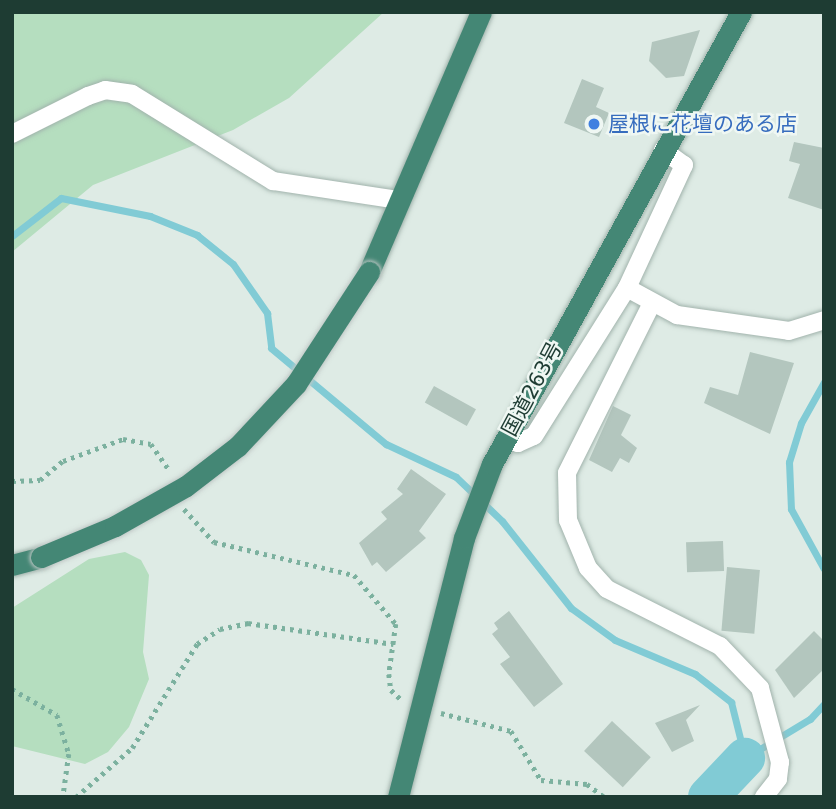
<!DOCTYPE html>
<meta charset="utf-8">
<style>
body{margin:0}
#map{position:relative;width:836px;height:809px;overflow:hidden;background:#deebe5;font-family:"DejaVu Sans","Noto Sans JP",sans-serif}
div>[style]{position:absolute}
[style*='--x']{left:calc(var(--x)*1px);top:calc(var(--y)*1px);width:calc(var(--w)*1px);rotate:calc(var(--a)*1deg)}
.green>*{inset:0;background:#b5debf}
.stream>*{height:7px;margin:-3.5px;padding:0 3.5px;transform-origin:3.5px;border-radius:3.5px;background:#81cbd5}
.river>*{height:40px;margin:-20px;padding:0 20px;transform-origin:20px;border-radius:20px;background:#81cbd5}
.building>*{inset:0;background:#b3c6be;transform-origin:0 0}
.path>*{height:4.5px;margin-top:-2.25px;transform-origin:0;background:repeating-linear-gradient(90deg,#7cb19f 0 3.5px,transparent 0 8.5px)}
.roads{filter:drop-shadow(0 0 2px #a1b3ac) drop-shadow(0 0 2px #a1b3ac)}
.minor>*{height:18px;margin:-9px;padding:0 9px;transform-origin:9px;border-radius:9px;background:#fff}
.trunk>*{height:21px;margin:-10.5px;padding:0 10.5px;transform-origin:10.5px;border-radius:10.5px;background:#448775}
.bridges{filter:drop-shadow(0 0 2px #c0c8c6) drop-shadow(0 0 2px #c0c8c6)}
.trunk-bridge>*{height:21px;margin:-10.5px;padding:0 10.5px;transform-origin:10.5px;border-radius:10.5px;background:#448775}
.dots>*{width:19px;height:19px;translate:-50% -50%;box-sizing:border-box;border:4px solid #eff7f3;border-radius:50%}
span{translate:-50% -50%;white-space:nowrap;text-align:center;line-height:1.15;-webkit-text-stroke:5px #eff7f3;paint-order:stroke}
.shop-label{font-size:21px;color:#366cbe}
.left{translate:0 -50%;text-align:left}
.street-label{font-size:21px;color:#1e3c33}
.frame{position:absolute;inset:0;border:14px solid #1e3c33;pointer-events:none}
</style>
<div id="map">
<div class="green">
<i style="clip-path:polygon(12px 12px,384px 12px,289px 98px,233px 130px,93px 185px,12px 252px)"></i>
<i style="clip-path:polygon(125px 552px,141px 560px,149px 575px,143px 652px,149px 679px,129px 727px,108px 752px,85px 764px,12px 746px,12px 608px,89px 559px)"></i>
</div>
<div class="stream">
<i style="--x:12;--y:236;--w:62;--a:-37.8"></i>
<i style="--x:61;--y:198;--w:91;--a:11.4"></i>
<i style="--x:150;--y:216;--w:51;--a:22"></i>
<i style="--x:197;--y:235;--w:46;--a:38.9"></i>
<i style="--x:233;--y:264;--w:60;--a:55.2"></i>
<i style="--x:267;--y:313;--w:35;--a:83"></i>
<i style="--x:271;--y:348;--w:150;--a:39.9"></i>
<i style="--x:386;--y:444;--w:77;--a:25.2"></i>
<i style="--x:456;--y:477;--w:64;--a:43.7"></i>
<i style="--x:502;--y:521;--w:111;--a:51.6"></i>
<i style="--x:571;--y:608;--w:54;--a:36"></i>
<i style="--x:615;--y:640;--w:87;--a:23"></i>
<i style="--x:695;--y:674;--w:46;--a:37.9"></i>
<i style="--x:731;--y:702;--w:58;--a:76"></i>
<i style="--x:745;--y:758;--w:76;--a:-31"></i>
<i style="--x:810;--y:719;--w:21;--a:-47"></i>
<i style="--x:824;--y:382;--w:47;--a:119.3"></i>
<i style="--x:801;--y:423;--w:41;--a:107.1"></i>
<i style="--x:789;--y:462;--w:47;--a:87.6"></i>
<i style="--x:791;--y:509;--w:68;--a:61.2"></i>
</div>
<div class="river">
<i style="--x:708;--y:797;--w:54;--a:-46.5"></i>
</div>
<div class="building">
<i style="clip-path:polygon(700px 30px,684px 76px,666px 78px,649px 61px,652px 42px)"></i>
<i style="clip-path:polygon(582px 79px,604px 88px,596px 107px,609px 113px,599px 137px,564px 123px)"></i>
<i style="clip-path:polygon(794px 142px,824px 148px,824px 210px,788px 198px,800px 164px,789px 161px)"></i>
<i style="clip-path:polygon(750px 352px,794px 363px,770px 434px,704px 403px,710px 387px,738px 395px)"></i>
<i style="left:434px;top:386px;width:48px;height:19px;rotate:29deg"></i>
<i style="clip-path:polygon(613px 406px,631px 415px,621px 435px,637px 448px,629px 463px,620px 458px,612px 472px,589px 460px)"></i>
<i style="clip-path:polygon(411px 469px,446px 494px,419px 531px,426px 538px,386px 572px,377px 562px,372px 566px,359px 543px,387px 519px,381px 512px,403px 494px,397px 489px)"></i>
<i style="left:723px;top:541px;width:30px;height:37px;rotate:88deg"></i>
<i style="left:727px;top:567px;width:33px;height:64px;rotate:5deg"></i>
<i style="clip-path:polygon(509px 611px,563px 684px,534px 707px,500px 664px,510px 657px,492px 634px,498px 629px,494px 623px)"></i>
<i style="clip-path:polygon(814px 631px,824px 641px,824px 669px,794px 698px,775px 670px)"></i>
<i style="clip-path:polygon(700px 705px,686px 720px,694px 741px,672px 752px,655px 723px)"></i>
<i style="left:612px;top:721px;width:53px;height:41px;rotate:43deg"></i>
</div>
<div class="path">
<i style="--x:12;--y:481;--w:28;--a:-2"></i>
<i style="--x:40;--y:480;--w:30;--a:-40"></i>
<i style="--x:63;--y:461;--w:64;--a:-20.1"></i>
<i style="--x:123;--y:439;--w:28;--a:10"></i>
<i style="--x:151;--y:444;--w:33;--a:55"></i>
<i style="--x:184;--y:509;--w:45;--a:47.7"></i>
<i style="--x:214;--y:542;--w:144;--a:13.3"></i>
<i style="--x:354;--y:575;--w:65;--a:49.4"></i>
<i style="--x:396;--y:624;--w:50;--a:98"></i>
<i style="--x:389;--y:674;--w:16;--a:83"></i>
<i style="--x:391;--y:690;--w:16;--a:43"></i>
<i style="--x:12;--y:689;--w:52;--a:30"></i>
<i style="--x:57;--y:715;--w:41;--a:72.9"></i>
<i style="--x:69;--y:754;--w:43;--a:97.9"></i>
<i style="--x:441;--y:713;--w:72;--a:14.4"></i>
<i style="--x:511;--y:731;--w:57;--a:58.5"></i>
<i style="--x:541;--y:780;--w:46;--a:5"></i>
<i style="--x:587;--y:784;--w:21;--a:37"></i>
<i style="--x:76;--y:797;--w:74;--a:-41.2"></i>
<i style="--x:132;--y:748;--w:123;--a:-58"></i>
<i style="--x:197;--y:644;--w:27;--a:-33"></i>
<i style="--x:220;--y:629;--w:29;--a:-12"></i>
<i style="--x:248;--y:623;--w:147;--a:8.2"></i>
</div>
<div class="roads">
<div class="minor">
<i style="--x:12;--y:134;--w:85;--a:-26.6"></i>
<i style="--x:88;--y:96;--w:18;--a:-19"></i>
<i style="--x:105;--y:90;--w:27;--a:8"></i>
<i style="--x:132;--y:94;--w:166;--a:31.7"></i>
<i style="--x:273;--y:181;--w:127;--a:8.6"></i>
<i style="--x:663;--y:150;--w:26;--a:36"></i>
<i style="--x:684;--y:165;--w:136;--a:114.9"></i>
<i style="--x:627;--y:288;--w:57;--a:28.4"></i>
<i style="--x:677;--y:315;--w:113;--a:8.1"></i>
<i style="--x:789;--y:331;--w:37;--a:-17"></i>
<i style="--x:652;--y:303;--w:190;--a:116.6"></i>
<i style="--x:567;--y:473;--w:47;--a:88.8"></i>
<i style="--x:568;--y:520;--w:52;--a:67.4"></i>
<i style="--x:588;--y:568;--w:28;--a:48"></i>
<i style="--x:607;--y:589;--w:127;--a:26.8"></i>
<i style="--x:720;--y:646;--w:58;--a:46.4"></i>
<i style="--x:760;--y:688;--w:77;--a:74.9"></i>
<i style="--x:780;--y:762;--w:17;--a:97"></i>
<i style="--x:778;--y:779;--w:23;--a:128"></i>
<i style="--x:506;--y:438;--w:13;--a:23"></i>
<i style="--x:518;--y:443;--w:17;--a:-24"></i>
<i style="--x:534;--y:436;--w:175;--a:-57.9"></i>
</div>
<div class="trunk">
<i style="--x:369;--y:272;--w:283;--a:-66.7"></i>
<i style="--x:12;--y:565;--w:30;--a:-15"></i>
<i style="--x:398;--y:797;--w:267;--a:-75.7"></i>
<i style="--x:464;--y:538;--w:79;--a:-69.3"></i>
<i style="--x:492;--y:464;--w:516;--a:-61.15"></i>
</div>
</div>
<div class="bridges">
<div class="trunk-bridge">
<i style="--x:41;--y:557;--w:80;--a:-22.7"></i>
<i style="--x:115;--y:526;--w:81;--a:-29.4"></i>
<i style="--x:186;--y:486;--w:66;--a:-37.6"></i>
<i style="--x:238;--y:446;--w:85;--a:-46.9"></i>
<i style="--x:296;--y:384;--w:134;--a:-56.9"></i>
</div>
</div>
<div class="dots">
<i style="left:594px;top:124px;background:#3f7fe0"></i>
</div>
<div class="shop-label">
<span class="left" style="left:608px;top:124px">屋根に花壇のある店</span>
</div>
<div class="street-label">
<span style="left:532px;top:389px;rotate:-62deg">国道263号</span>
</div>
<div class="frame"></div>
</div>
